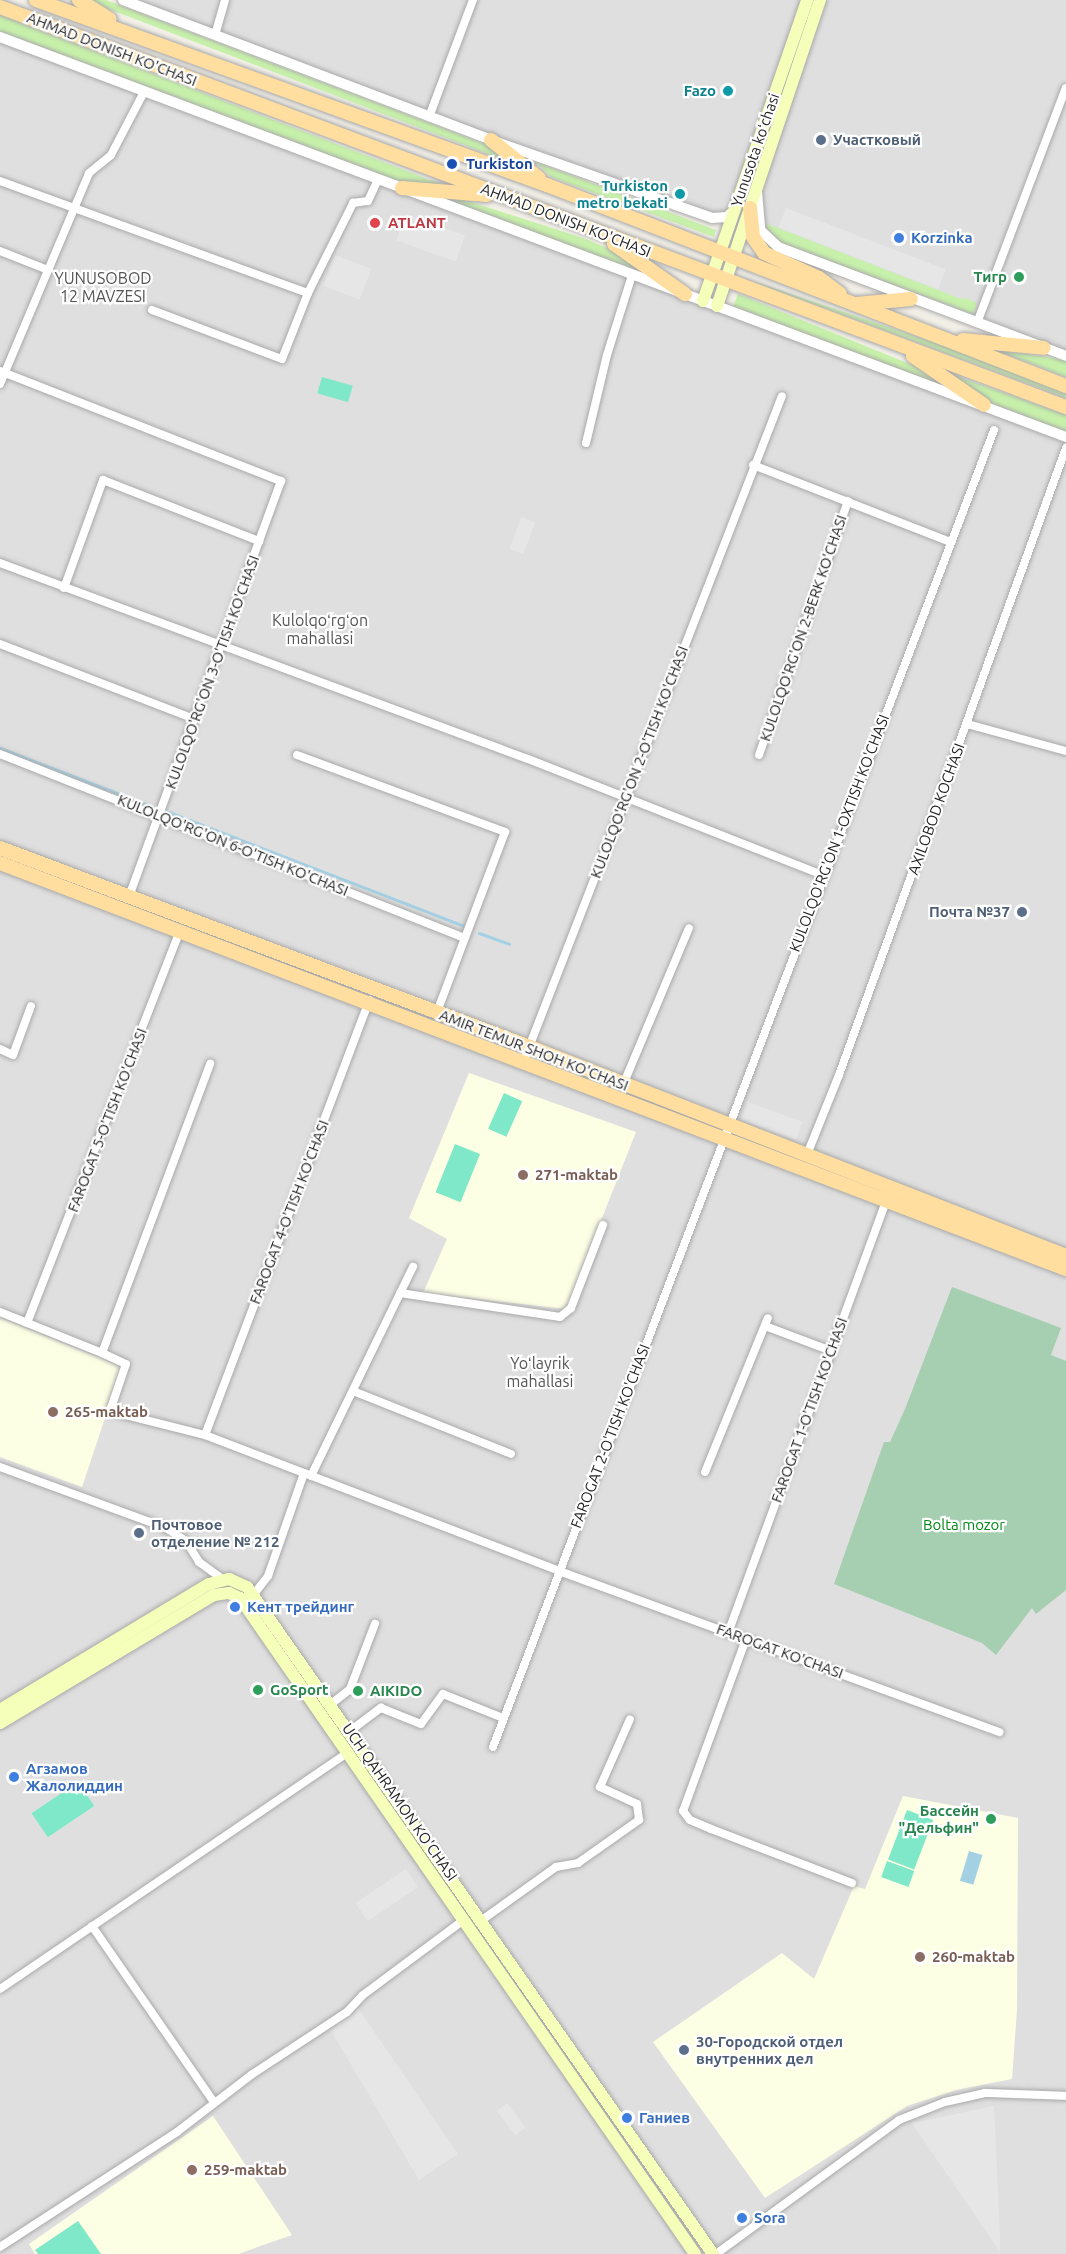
<!DOCTYPE html>
<meta charset="utf-8">
<style>
body{margin:0}
#map{position:relative;width:1066px;height:2254px;overflow:hidden;background:#f3f0e8;font-family:Ubuntu,sans-serif}
div>[style]{position:absolute}
[style*='--x']{left:calc(var(--x)*1px);top:calc(var(--y)*1px);width:calc(var(--w)*1px);rotate:calc(var(--a)*1deg)}
.residential>*{inset:0;background:#e0dfdf}
.education>*{inset:0;background:#fdffe4}
.grass>*{inset:0;background:#c7f1aa}
.cemetery>*{inset:0;background:#a6ceb0}
.pitch>*{inset:0;background:#7fe8c8;transform-origin:0 0}
.parking>*{inset:0;background:#e6e6e6;transform-origin:0 0}
.water>*{inset:0;background:#a4d0e4;transform-origin:0 0}
.stream>*{height:3px;margin:-1.5px;padding:0 1.5px;transform-origin:1.5px;border-radius:1.5px;background:#a4d0e4}
.roads{filter:drop-shadow(0 0 2px #a9a9a9) drop-shadow(0 0 2px #a9a9a9)}
.minor>*{height:8px;margin:-4px;padding:0 4px;transform-origin:4px;border-radius:4px;background:#fff}
.tertiary>*{height:10px;margin:-5px;padding:0 5px;transform-origin:5px;border-radius:5px;background:#fff}
.secondary>*{height:12px;margin:-6px;padding:0 6px;transform-origin:6px;border-radius:6px;background:#f6ffb9}
.primary>*{height:14px;margin:-7px;padding:0 7px;transform-origin:7px;border-radius:7px;background:#ffdea0}
.dots>*{width:16px;height:16px;translate:-50% -50%;box-sizing:border-box;border:3px solid #fff;border-radius:50%}
span{translate:-50% -50%;white-space:nowrap;text-align:center;line-height:1.15;-webkit-text-stroke:4.5px #fff;paint-order:stroke}
.street-label{font-size:15px;color:#222}
.culture-label{font-size:15px;color:#0d838f;font-weight:700}
.right{translate:-100% -50%;text-align:right}
.service-label{font-size:15px;color:#4e5e75;font-weight:700}
.left{translate:0 -50%;text-align:left}
.transit-label{font-size:15px;color:#164399;font-weight:700}
.health-label{font-size:15px;color:#be3a42;font-weight:700}
.shop-label{font-size:15px;color:#366cbe;font-weight:700}
.leisure-label{font-size:15px;color:#27864d;font-weight:700}
.education-label{font-size:15px;color:#785e54;font-weight:700}
.park-label{font-size:15px;color:#018918}
.neighbourhood-label{font-size:16px;color:#555}
</style>
<div id="map">
<div class="residential">
<i style="clip-path:polygon(123px 0,807px 0,737px 204px,719px 219px)"></i>
<i style="clip-path:polygon(820px 0,1066px 0,1066px 356px,771px 243px,758px 212px,769px 153px)"></i>
<i style="clip-path:polygon(0 37px,1066px 437px,1066px 1256px,0 848px)"></i>
<i style="clip-path:polygon(0 863px,1066px 1269px,1066px 2254px,713px 2254px,254px 1594px,229px 1579px,0 1710px)"></i>
<i style="clip-path:polygon(229px 1593px,695px 2254px,0 2254px,0 1723px)"></i>
</div>
<div class="education">
<i style="clip-path:polygon(469px 1073px,636px 1132px,566px 1309px,423px 1293px,447px 1239px,409px 1218px)"></i>
<i style="clip-path:polygon(0 1318px,122px 1367px,82px 1487px,0 1457px)"></i>
<i style="clip-path:polygon(903px 1796px,1018px 1818px,1017px 2010px,1012px 2079px,956px 2090px,907px 2106px,765px 2198px,653px 2042px,782px 1953px,814px 1979px,854px 1886px,865px 1889px)"></i>
<i style="clip-path:polygon(213px 2116px,292px 2235px,238px 2254px,35px 2254px,29px 2244px)"></i>
</div>
<div class="grass">
<i style="clip-path:polygon(85px 0,106px 0,485px 144px,509px 162px)"></i>
<i style="clip-path:polygon(0 15px,451px 188px,401px 184px,0 32px)"></i>
<i style="clip-path:polygon(536px 162px,716px 230px,714px 237px,551px 177px)"></i>
<i style="clip-path:polygon(431px 195px,465px 200px,586px 239px,630px 258px,654px 277px)"></i>
<i style="clip-path:polygon(765px 223px,961px 299px,965px 298px,977px 303px,973px 314px,776px 241px)"></i>
<i style="clip-path:polygon(744px 278px,944px 346px,1066px 394px,1066px 398px)"></i>
<i style="clip-path:polygon(738px 294px,912px 365px,947px 388px,733px 307px)"></i>
<i style="clip-path:polygon(993px 349px,1066px 360px,1066px 377px)"></i>
<i style="clip-path:polygon(951px 374px,1066px 415px,1066px 432px,995px 405px)"></i>
</div>
<div class="cemetery">
<i style="clip-path:polygon(952px 1287px,1061px 1328px,1051px 1355px,1066px 1361px,1066px 1590px,1036px 1614px,1032px 1608px,996px 1655px,982px 1643px,834px 1584px,884px 1442px,890px 1442px,905px 1409px)"></i>
</div>
<div class="pitch">
<i style="left:322px;top:377px;width:32px;height:17px;rotate:16deg"></i>
<i style="left:504px;top:1093px;width:20px;height:39px;rotate:24deg"></i>
<i style="left:455px;top:1144px;width:27px;height:52px;rotate:22deg"></i>
<i style="left:78px;top:1782px;width:29px;height:56px;rotate:56deg"></i>
<i style="left:907px;top:1810px;width:28px;height:53px;rotate:21deg"></i>
<i style="left:887px;top:1861px;width:29px;height:17px;rotate:20deg"></i>
<i style="clip-path:polygon(78px 2221px,101px 2254px,38px 2254px,35px 2250px)"></i>
</div>
<div class="parking">
<i style="left:786px;top:208px;width:171px;height:21px;rotate:21deg"></i>
<i style="left:406px;top:214px;width:63px;height:28px;rotate:20deg"></i>
<i style="left:335px;top:255px;width:39px;height:33px;rotate:21deg"></i>
<i style="left:521px;top:517px;width:15px;height:34px;rotate:20deg"></i>
<i style="left:748px;top:1102px;width:58px;height:19px;rotate:20deg"></i>
<i style="left:406px;top:1869px;width:22px;height:61px;rotate:56deg"></i>
<i style="clip-path:polygon(358px 2008px,458px 2154px,419px 2180px,330px 2029px)"></i>
<i style="left:507px;top:2103px;width:31px;height:13px;rotate:53deg"></i>
<i style="clip-path:polygon(994px 2106px,1000px 2238px,1000px 2252px,912px 2123px)"></i>
</div>
<div class="water">
<i style="left:969px;top:1851px;width:14px;height:31px;rotate:17deg"></i>
</div>
<div class="stream">
<i style="--x:0;--y:748;--w:167;--a:21"></i>
<i style="--x:166;--y:811;--w:322;--a:21.1"></i>
<i style="--x:479;--y:933;--w:32;--a:20"></i>
</div>
<div class="roads">
<div class="minor">
<i style="--x:215;--y:35;--w:36;--a:-74"></i>
<i style="--x:429;--y:117;--w:125;--a:-69.4"></i>
<i style="--x:0;--y:181;--w:328;--a:20"></i>
<i style="--x:0;--y:251;--w:52;--a:21.6"></i>
<i style="--x:152;--y:310;--w:139;--a:20.7"></i>
<i style="--x:282;--y:359;--w:71;--a:-68.5"></i>
<i style="--x:308;--y:293;--w:101;--a:-63.4"></i>
<i style="--x:353;--y:203;--w:15;--a:-8"></i>
<i style="--x:368;--y:201;--w:23;--a:-65"></i>
<i style="--x:977;--y:323;--w:251;--a:-69.3"></i>
<i style="--x:0;--y:371;--w:302;--a:21.4"></i>
<i style="--x:281;--y:481;--w:443;--a:110.1"></i>
<i style="--x:0;--y:384;--w:229;--a:-67.1"></i>
<i style="--x:89;--y:173;--w:28;--a:-39"></i>
<i style="--x:111;--y:155;--w:71;--a:-62.4"></i>
<i style="--x:586;--y:443;--w:90;--a:-76.6"></i>
<i style="--x:607;--y:355;--w:84;--a:-72.6"></i>
<i style="--x:753;--y:465;--w:212;--a:21.3"></i>
<i style="--x:0;--y:563;--w:563;--a:20.37"></i>
<i style="--x:528;--y:759;--w:317;--a:21.5"></i>
<i style="--x:64;--y:588;--w:115;--a:-70.1"></i>
<i style="--x:103;--y:480;--w:168;--a:21.4"></i>
<i style="--x:0;--y:644;--w:208;--a:21.1"></i>
<i style="--x:967;--y:724;--w:103;--a:15.3"></i>
<i style="--x:0;--y:754;--w:499;--a:21.6"></i>
<i style="--x:297;--y:755;--w:222;--a:20.3"></i>
<i style="--x:505;--y:832;--w:192;--a:110.7"></i>
<i style="--x:759;--y:755;--w:269;--a:-70.7"></i>
<i style="--x:0;--y:1049;--w:14;--a:25"></i>
<i style="--x:13;--y:1055;--w:52;--a:-69.8"></i>
<i style="--x:524;--y:1060;--w:712;--a:-68.77"></i>
<i style="--x:623;--y:1085;--w:170;--a:-67.2"></i>
<i style="--x:806;--y:1157;--w:88;--a:-68.1"></i>
<i style="--x:839;--y:1075;--w:667;--a:-70.1"></i>
<i style="--x:400;--y:1293;--w:162;--a:8.5"></i>
<i style="--x:560;--y:1317;--w:14;--a:-39"></i>
<i style="--x:571;--y:1308;--w:89;--a:-68.9"></i>
<i style="--x:0;--y:1312;--w:110;--a:21.9"></i>
<i style="--x:102;--y:1353;--w:309;--a:-69.5"></i>
<i style="--x:27;--y:1323;--w:423;--a:-68.7"></i>
<i style="--x:765;--y:1326;--w:71;--a:20.7"></i>
<i style="--x:102;--y:1353;--w:26;--a:25"></i>
<i style="--x:126;--y:1364;--w:46;--a:108.8"></i>
<i style="--x:111;--y:1408;--w:5;--a:53"></i>
<i style="--x:114;--y:1412;--w:94;--a:14.2"></i>
<i style="--x:205;--y:1435;--w:379;--a:21"></i>
<i style="--x:559;--y:1571;--w:469;--a:20.1"></i>
<i style="--x:353;--y:1391;--w:170;--a:21.7"></i>
<i style="--x:205;--y:1435;--w:465;--a:-69.3"></i>
<i style="--x:0;--y:1467;--w:177;--a:20.2"></i>
<i style="--x:166;--y:1528;--w:24;--a:33"></i>
<i style="--x:186;--y:1541;--w:25;--a:58"></i>
<i style="--x:199;--y:1562;--w:29;--a:36"></i>
<i style="--x:705;--y:1472;--w:166;--a:-67.8"></i>
<i style="--x:311;--y:1476;--w:233;--a:-64"></i>
<i style="--x:254;--y:1594;--w:23;--a:-52"></i>
<i style="--x:268;--y:1576;--w:109;--a:-70.7"></i>
<i style="--x:728;--y:1633;--w:465;--a:-69.9"></i>
<i style="--x:746;--y:1639;--w:183;--a:110.1"></i>
<i style="--x:683;--y:1811;--w:11;--a:52"></i>
<i style="--x:690;--y:1820;--w:23;--a:23"></i>
<i style="--x:711;--y:1829;--w:151;--a:21"></i>
<i style="--x:331;--y:1704;--w:24;--a:-38"></i>
<i style="--x:350;--y:1689;--w:70;--a:-69"></i>
<i style="--x:350;--y:1731;--w:39;--a:-37"></i>
<i style="--x:381;--y:1708;--w:43;--a:21.8"></i>
<i style="--x:421;--y:1724;--w:37;--a:-54"></i>
<i style="--x:443;--y:1694;--w:65;--a:21.8"></i>
<i style="--x:493;--y:1747;--w:1409;--a:-69.17"></i>
<i style="--x:482;--y:1920;--w:91;--a:-35.6"></i>
<i style="--x:556;--y:1867;--w:22;--a:-10"></i>
<i style="--x:578;--y:1863;--w:75;--a:-35.2"></i>
<i style="--x:639;--y:1820;--w:16;--a:-97"></i>
<i style="--x:637;--y:1804;--w:41;--a:-155.3"></i>
<i style="--x:600;--y:1787;--w:74;--a:-66.2"></i>
<i style="--x:92;--y:1926;--w:214;--a:55.3"></i>
<i style="--x:0;--y:1989;--w:422;--a:-34.2"></i>
<i style="--x:0;--y:2247;--w:211;--a:-33"></i>
<i style="--x:177;--y:2132;--w:93;--a:-37.6"></i>
<i style="--x:251;--y:2075;--w:115;--a:-33.3"></i>
<i style="--x:347;--y:2012;--w:23;--a:-47"></i>
<i style="--x:363;--y:1995;--w:127;--a:-36.7"></i>
<i style="--x:716;--y:2254;--w:227;--a:-36.2"></i>
<i style="--x:899;--y:2120;--w:49;--a:-21.4"></i>
<i style="--x:945;--y:2102;--w:41;--a:-12.7"></i>
<i style="--x:985;--y:2093;--w:81;--a:2.1"></i>
</div>
<div class="tertiary">
<i style="--x:123;--y:0;--w:394;--a:20.8"></i>
<i style="--x:491;--y:140;--w:234;--a:19.4"></i>
<i style="--x:712;--y:218;--w:15;--a:-4"></i>
<i style="--x:727;--y:217;--w:10;--a:-45"></i>
<i style="--x:0;--y:37;--w:1139;--a:20.57"></i>
<i style="--x:757;--y:192;--w:38;--a:85"></i>
<i style="--x:760;--y:230;--w:25;--a:43"></i>
<i style="--x:778;--y:247;--w:308;--a:20.7"></i>
</div>
<div class="secondary">
<i style="--x:703;--y:301;--w:318;--a:-70.9"></i>
<i style="--x:717;--y:306;--w:323;--a:-71.4"></i>
<i style="--x:0;--y:1710;--w:244;--a:-31.1"></i>
<i style="--x:209;--y:1584;--w:21;--a:-14"></i>
<i style="--x:229;--y:1579;--w:20;--a:24"></i>
<i style="--x:247;--y:1587;--w:814;--a:55.06"></i>
<i style="--x:0;--y:1723;--w:249;--a:-30.9"></i>
<i style="--x:214;--y:1595;--w:15;--a:-8"></i>
<i style="--x:229;--y:1593;--w:12;--a:24"></i>
<i style="--x:240;--y:1598;--w:798;--a:55.25"></i>
</div>
<div class="primary">
<i style="--x:36;--y:0;--w:543;--a:19.9"></i>
<i style="--x:547;--y:185;--w:557;--a:21.17"></i>
<i style="--x:79;--y:0;--w:36;--a:32"></i>
<i style="--x:0;--y:7;--w:1139;--a:20.57"></i>
<i style="--x:491;--y:140;--w:61;--a:38.4"></i>
<i style="--x:402;--y:188;--w:85;--a:4.7"></i>
<i style="--x:750;--y:208;--w:29;--a:84"></i>
<i style="--x:753;--y:237;--w:19;--a:55"></i>
<i style="--x:764;--y:253;--w:60;--a:24.4"></i>
<i style="--x:819;--y:278;--w:26;--a:37"></i>
<i style="--x:614;--y:244;--w:87;--a:35.2"></i>
<i style="--x:856;--y:304;--w:55;--a:-5.2"></i>
<i style="--x:963;--y:340;--w:81;--a:5.6"></i>
<i style="--x:913;--y:356;--w:86;--a:34.6"></i>
<i style="--x:0;--y:848;--w:566;--a:20.58"></i>
<i style="--x:530;--y:1047;--w:575;--a:21.3"></i>
<i style="--x:0;--y:863;--w:1141;--a:20.85"></i>
</div>
</div>
<div class="dots">
<i style="left:728px;top:91px;background:#0f9aa8"></i>
<i style="left:821px;top:140px;background:#5c6f8a"></i>
<i style="left:452px;top:164px;background:#1a4fb4"></i>
<i style="left:680px;top:194px;background:#0f9aa8"></i>
<i style="left:375px;top:223px;background:#e0444e"></i>
<i style="left:899px;top:238px;background:#3f7fe0"></i>
<i style="left:1019px;top:277px;background:#2e9e5b"></i>
<i style="left:1022px;top:912px;background:#5c6f8a"></i>
<i style="left:523px;top:1175px;background:#8d6e63"></i>
<i style="left:53px;top:1412px;background:#8d6e63"></i>
<i style="left:139px;top:1533px;background:#5c6f8a"></i>
<i style="left:235px;top:1607px;background:#3f7fe0"></i>
<i style="left:258px;top:1690px;background:#2e9e5b"></i>
<i style="left:358px;top:1691px;background:#2e9e5b"></i>
<i style="left:14px;top:1777px;background:#3f7fe0"></i>
<i style="left:991px;top:1819px;background:#2e9e5b"></i>
<i style="left:920px;top:1957px;background:#8d6e63"></i>
<i style="left:684px;top:2050px;background:#5c6f8a"></i>
<i style="left:627px;top:2118px;background:#3f7fe0"></i>
<i style="left:192px;top:2170px;background:#8d6e63"></i>
<i style="left:742px;top:2218px;background:#3f7fe0"></i>
</div>
<div class="street-label">
<span style="left:112px;top:49px;rotate:21deg">AHMAD DONISH KO'CHASI</span>
<span style="left:755px;top:150px;rotate:-71deg">Yunusota koʻchasi</span>
<span style="left:566px;top:220px;rotate:21deg">AHMAD DONISH KO'CHASI</span>
<span style="left:803px;top:628px;rotate:-71deg">KULOLQO'RG'ON 2-BERK KO'CHASI</span>
<span style="left:212px;top:672px;rotate:-70deg">KULOLQO'RG'ON 3-O'TISH KO'CHASI</span>
<span style="left:639px;top:762px;rotate:-69deg">KULOLQO'RG'ON 2-O'TISH KO'CHASI</span>
<span style="left:936px;top:809px;rotate:-70deg">AXILOBOD KOCHASI</span>
<span style="left:839px;top:833px;rotate:-69deg">KULOLQO'RG'ON 1-OXTISH KO'CHASI</span>
<span style="left:233px;top:845px;rotate:22deg">KULOLQO'RG'ON 6-O'TISH KO'CHASI</span>
<span style="left:534px;top:1050px;rotate:21deg">AMIR TEMUR SHOH KO'CHASI</span>
<span style="left:107px;top:1120px;rotate:-69deg">FAROGAT 5-O'TISH KO'CHASI</span>
<span style="left:289px;top:1212px;rotate:-69deg">FAROGAT 4-O'TISH KO'CHASI</span>
<span style="left:809px;top:1410px;rotate:-70deg">FAROGAT 1-O'TISH KO'CHASI</span>
<span style="left:610px;top:1436px;rotate:-69deg">FAROGAT 2-O'TISH KO'CHASI</span>
<span style="left:780px;top:1651px;rotate:20deg">FAROGAT KO'CHASI</span>
<span style="left:400px;top:1802px;rotate:55deg">UCH QAHRAMON KO'CHASI</span>
</div>
<div class="culture-label">
<span class="right" style="left:716px;top:91px">Fazo</span>
<span class="right" style="left:668px;top:194px">Turkiston<br>metro bekati</span>
</div>
<div class="service-label">
<span class="left" style="left:833px;top:140px">Участковый</span>
<span class="right" style="left:1010px;top:912px">Почта №37</span>
<span class="left" style="left:151px;top:1533px">Почтовое<br>отделение № 212</span>
<span class="left" style="left:696px;top:2050px">30-Городской отдел<br>внутренних дел</span>
</div>
<div class="transit-label">
<span class="left" style="left:466px;top:164px">Turkiston</span>
</div>
<div class="health-label">
<span class="left" style="left:388px;top:223px">ATLANT</span>
</div>
<div class="shop-label">
<span class="left" style="left:911px;top:238px">Korzinka</span>
<span class="left" style="left:247px;top:1607px">Кент трейдинг</span>
<span class="left" style="left:26px;top:1777px">Агзамов<br>Жалолиддин</span>
<span class="left" style="left:639px;top:2118px">Ганиев</span>
<span class="left" style="left:754px;top:2218px">Sora</span>
</div>
<div class="leisure-label">
<span class="right" style="left:1007px;top:277px">Тигр</span>
<span class="left" style="left:270px;top:1690px">GoSport</span>
<span class="left" style="left:370px;top:1691px">AIKIDO</span>
<span class="right" style="left:979px;top:1819px">Бассейн<br>"Дельфин"</span>
</div>
<div class="education-label">
<span class="left" style="left:535px;top:1175px">271-maktab</span>
<span class="left" style="left:65px;top:1412px">265-maktab</span>
<span class="left" style="left:932px;top:1957px">260-maktab</span>
<span class="left" style="left:204px;top:2170px">259-maktab</span>
</div>
<div class="park-label">
<span style="left:964px;top:1525px">Bolta mozor</span>
</div>
<div class="neighbourhood-label">
<span style="left:103px;top:287px">YUNUSOBOD<br>12 MAVZESI</span>
<span style="left:320px;top:629px">Kulolqoʻrgʻon<br>mahallasi</span>
<span style="left:540px;top:1372px">Yoʻlayrik<br>mahallasi</span>
</div>
</div>
